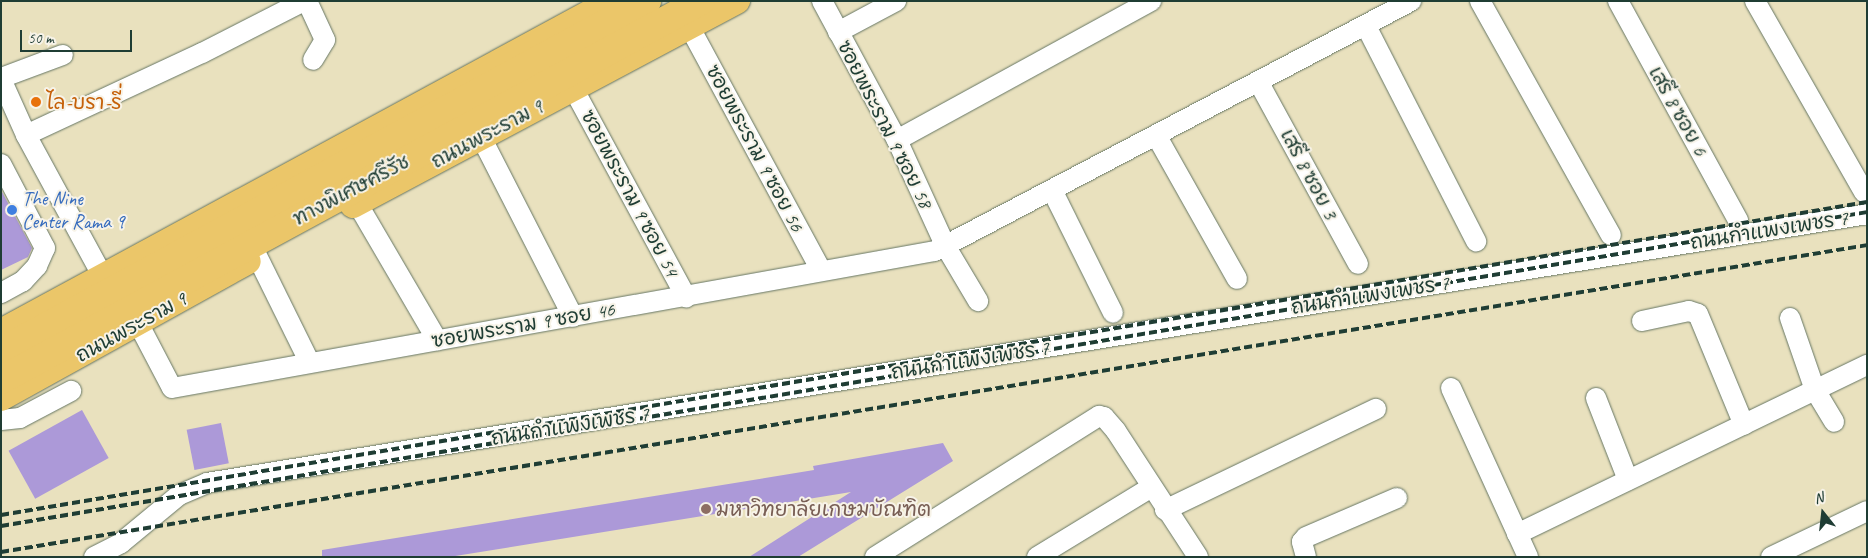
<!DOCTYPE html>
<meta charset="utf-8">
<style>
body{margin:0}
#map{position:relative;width:1868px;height:558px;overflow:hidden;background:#e9e1be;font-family:Caveat,"Playpen Sans Thai",sans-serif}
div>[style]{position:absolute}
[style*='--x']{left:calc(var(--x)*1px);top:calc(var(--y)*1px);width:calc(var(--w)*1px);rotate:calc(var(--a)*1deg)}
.building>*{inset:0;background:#ac99d8;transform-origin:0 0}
.roads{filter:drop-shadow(0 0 1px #667664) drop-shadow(0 0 1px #667664)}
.minor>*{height:20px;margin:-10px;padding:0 10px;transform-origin:10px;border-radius:10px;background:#fff}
.major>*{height:26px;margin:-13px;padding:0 13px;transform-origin:13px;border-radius:13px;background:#ebc669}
.highway>*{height:28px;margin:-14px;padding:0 14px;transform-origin:14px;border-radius:14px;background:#ebc669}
.rail>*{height:4px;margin-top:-2px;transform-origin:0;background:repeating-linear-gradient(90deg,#1f3d34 0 8px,transparent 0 12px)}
.dots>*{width:14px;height:14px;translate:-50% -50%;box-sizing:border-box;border:2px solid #f7f3e8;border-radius:50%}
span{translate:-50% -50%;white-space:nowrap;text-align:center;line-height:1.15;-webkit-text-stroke:4px #f7f3e8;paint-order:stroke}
.food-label{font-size:20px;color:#c56008}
.left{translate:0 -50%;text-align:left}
.street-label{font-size:20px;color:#1f3d34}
.shop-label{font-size:20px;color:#366cbe}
.education-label{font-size:20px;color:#785e54}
.frame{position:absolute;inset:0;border:2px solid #1f3d34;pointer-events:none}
.north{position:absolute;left:1798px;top:488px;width:50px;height:50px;-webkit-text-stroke:4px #f7f3e8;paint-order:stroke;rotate:344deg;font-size:14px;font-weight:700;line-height:20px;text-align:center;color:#1f3d34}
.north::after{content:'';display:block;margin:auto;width:18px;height:22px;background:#1f3d34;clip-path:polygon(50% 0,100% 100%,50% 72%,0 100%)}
.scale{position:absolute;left:20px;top:30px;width:112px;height:22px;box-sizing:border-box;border:2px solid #1f3d34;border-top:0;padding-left:6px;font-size:15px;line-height:18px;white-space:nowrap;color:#1f3d34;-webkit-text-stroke:4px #f7f3e8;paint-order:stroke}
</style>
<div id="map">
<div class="building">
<i style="clip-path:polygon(1px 190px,32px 248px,28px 257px,1px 270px)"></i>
<i style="left:82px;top:410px;width:55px;height:84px;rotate:61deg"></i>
<i style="left:221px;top:423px;width:41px;height:35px;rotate:79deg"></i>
<i style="clip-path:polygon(943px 443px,953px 461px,798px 557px,749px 557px,851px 492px,449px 557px,322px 557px,322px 550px,814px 470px,813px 466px)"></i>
</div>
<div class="roads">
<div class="minor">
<i style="--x:307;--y:1;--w:43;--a:65.2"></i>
<i style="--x:325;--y:40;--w:23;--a:121"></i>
<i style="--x:822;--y:1;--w:158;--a:61.7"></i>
<i style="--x:897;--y:140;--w:118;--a:65.4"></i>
<i style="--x:946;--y:247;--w:63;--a:59.3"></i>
<i style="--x:1480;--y:1;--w:268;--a:60.8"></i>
<i style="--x:1618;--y:1;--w:250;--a:61.3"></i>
<i style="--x:1755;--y:1;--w:220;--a:60.3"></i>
<i style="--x:689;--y:26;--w:277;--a:61.6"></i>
<i style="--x:1366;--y:26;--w:242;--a:62.9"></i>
<i style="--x:838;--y:32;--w:66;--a:-28.1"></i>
<i style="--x:1;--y:78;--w:66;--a:-20.4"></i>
<i style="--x:1;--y:79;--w:61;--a:65.9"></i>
<i style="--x:26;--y:135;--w:162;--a:61.5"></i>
<i style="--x:1259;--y:83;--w:206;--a:61.3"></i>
<i style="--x:573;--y:88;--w:238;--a:61.6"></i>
<i style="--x:26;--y:135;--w:194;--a:-25"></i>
<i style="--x:202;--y:53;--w:114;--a:-27"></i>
<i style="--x:1156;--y:135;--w:165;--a:60.6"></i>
<i style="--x:481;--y:137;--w:202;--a:62.9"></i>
<i style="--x:897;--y:140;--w:290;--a:-28.7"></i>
<i style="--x:1;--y:164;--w:95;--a:62.4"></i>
<i style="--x:45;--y:248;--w:20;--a:114"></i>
<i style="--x:37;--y:266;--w:21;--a:133"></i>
<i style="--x:23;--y:281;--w:25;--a:151"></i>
<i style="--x:1052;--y:190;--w:137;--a:63.6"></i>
<i style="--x:357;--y:203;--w:159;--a:59.7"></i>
<i style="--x:257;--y:256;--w:117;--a:63.7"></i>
<i style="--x:1790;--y:318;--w:76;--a:70.9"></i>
<i style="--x:1815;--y:390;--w:37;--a:59"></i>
<i style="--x:1642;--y:321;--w:48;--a:-12"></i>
<i style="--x:1689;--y:311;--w:9;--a:18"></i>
<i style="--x:1698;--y:314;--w:120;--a:67.5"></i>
<i style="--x:138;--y:323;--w:73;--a:62.4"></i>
<i style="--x:172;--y:388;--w:775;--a:-10.18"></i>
<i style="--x:935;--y:251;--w:538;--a:-27.71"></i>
<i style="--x:1451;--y:388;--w:186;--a:65.5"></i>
<i style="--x:1596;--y:398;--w:88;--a:68.7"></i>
<i style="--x:1;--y:420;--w:19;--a:-6"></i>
<i style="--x:20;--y:418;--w:58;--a:-27.9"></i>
<i style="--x:1165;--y:510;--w:234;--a:-25.6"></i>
<i style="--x:1517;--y:534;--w:389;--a:-25.8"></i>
<i style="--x:94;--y:557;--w:30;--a:-27"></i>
<i style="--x:121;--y:543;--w:75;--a:-39.6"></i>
<i style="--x:179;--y:495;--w:30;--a:-23"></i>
<i style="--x:207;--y:483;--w:1682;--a:-9.2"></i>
<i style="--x:875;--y:557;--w:265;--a:-32.2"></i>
<i style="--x:1099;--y:416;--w:5;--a:11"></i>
<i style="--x:1104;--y:417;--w:18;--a:49"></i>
<i style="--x:1116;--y:431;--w:150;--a:56.9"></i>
<i style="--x:1037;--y:557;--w:132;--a:-31.4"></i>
<i style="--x:1306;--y:557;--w:16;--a:-105"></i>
<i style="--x:1302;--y:542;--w:6;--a:-51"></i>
<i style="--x:1306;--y:537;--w:99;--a:-23.2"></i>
<i style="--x:1771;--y:557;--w:106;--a:-25.6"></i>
</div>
<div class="major">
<i style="--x:353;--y:205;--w:435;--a:-28"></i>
<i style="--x:1;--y:332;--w:695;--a:-28.45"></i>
<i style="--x:1;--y:398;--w:282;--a:-29"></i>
</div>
<div class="highway">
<i style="--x:1;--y:351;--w:735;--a:-28.45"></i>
<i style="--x:1;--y:380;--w:796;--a:-28.43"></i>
</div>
</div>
<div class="rail">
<i style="--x:1;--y:515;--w:1892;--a:-9.52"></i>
<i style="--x:1;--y:526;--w:1892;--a:-9.55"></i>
<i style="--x:1;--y:552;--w:1891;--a:-9.34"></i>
</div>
<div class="dots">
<i style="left:36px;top:102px;background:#e8710a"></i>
<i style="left:12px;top:210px;background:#3f7fe0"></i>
<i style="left:706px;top:509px;background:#8d6e63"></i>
</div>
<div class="food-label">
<span class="left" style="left:46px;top:102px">ไล-บรา-รี่</span>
</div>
<div class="street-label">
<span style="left:1678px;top:111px;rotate:61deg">เสรี 8 ซอย 6</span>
<span style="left:885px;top:124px;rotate:63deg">ซอยพระราม 9 ซอย 58</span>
<span style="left:487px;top:134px;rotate:-28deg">ถนนพระราม 9</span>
<span style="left:755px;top:148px;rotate:62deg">ซอยพระราม 9 ซอย 56</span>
<span style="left:1309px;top:174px;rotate:62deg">เสรี 8 ซอย 3</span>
<span style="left:351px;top:190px;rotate:-28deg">ทางพิเศษศรีรัช</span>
<span style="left:630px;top:193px;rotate:62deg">ซอยพระราม 9 ซอย 54</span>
<span style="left:1769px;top:230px;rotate:-9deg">ถนนกำแพงเพชร 7</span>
<span style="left:1370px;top:295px;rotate:-9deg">ถนนกำแพงเพชร 7</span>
<span style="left:523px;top:325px;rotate:-10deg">ซอยพระราม 9 ซอย 46</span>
<span style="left:131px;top:327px;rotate:-29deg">ถนนพระราม 9</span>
<span style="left:970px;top:360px;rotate:-9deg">ถนนกำแพงเพชร 7</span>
<span style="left:570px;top:426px;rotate:-9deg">ถนนกำแพงเพชร 7</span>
</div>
<div class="shop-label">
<span class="left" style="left:22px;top:210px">The Nine<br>Center Rama 9</span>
</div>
<div class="education-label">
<span class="left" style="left:716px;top:509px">มหาวิทยาลัยเกษมบัณฑิต</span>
</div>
<div class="frame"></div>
<div class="north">N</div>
<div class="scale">50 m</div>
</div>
